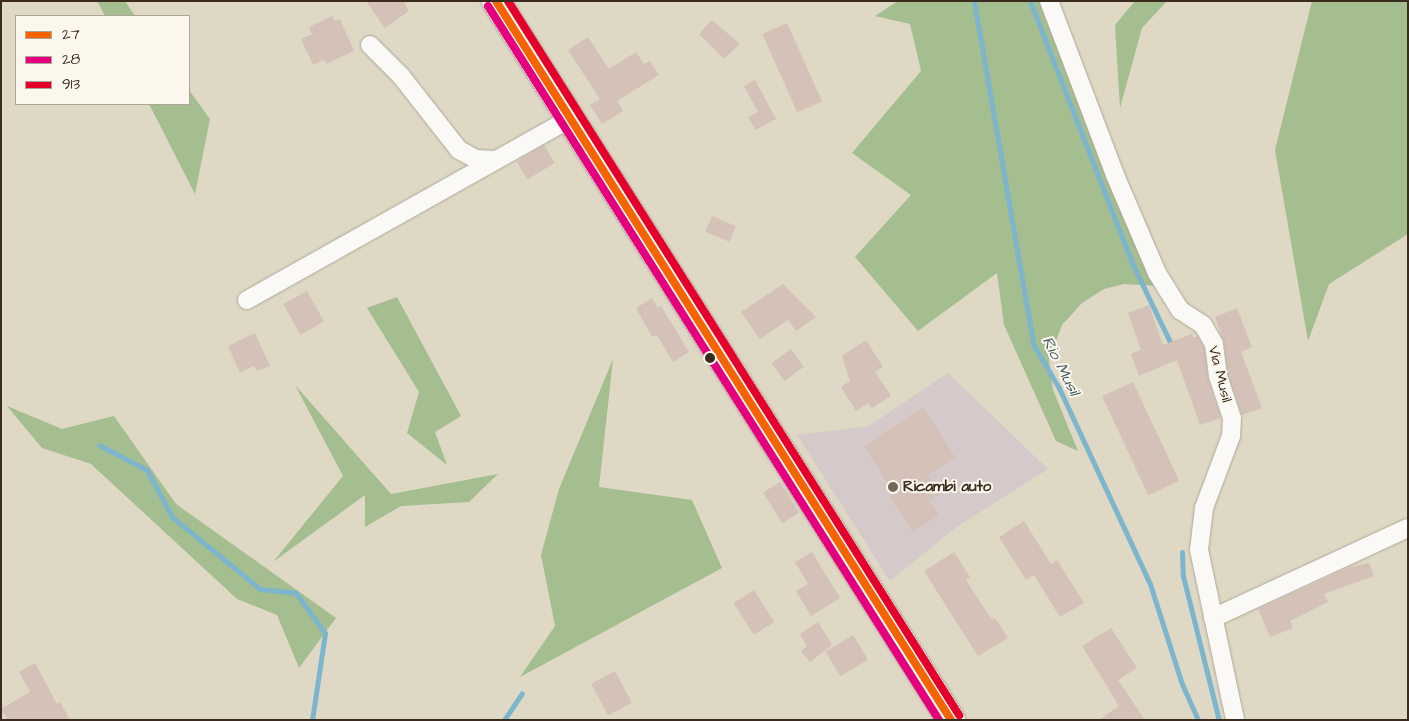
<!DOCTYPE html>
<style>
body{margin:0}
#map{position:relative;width:1409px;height:721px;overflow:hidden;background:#ded8c4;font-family:"Architects Daughter",sans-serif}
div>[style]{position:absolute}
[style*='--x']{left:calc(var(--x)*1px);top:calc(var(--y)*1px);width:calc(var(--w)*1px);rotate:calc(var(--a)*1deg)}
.industrial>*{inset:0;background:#d6c9ca}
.forest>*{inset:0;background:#a4be90}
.stream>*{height:5px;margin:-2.5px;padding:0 2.5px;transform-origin:2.5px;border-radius:2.5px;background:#7db5cc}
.building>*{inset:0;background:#d4c2b8;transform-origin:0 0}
.roads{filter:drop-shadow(0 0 1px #aea89a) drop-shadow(0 0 1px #aea89a)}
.street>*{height:18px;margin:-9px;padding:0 9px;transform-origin:9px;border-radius:9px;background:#faf9f6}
.primary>*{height:28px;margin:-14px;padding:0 14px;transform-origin:14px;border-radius:14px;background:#faf9f6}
.bus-1>*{height:8px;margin:-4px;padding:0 4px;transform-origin:4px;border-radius:4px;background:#f56302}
.bus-2>*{height:8px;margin:-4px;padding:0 4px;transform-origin:4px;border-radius:4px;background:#e5007d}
.bus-3>*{height:8px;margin:-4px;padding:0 4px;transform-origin:4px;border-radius:4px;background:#e4002b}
.dots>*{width:14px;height:14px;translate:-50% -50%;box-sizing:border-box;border:2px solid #fbf7ec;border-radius:50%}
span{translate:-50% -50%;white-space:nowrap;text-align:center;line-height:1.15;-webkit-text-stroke:4px #fbf7ec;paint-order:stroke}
.street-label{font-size:15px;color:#3b2a1e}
.poi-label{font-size:15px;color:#3b2a1e;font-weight:700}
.left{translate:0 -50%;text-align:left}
.water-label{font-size:16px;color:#455c65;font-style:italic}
.frame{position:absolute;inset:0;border:2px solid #3b2a1e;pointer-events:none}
.legend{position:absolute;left:15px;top:15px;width:175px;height:90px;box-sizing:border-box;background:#fbf7ec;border:1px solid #aea59a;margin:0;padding:6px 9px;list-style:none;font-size:15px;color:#3b2a1e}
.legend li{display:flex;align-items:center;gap:10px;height:25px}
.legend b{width:25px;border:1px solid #aea59a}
</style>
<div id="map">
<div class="industrial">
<i style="clip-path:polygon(948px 373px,1048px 469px,958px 526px,890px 581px,797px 435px,869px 426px)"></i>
</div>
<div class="forest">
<i style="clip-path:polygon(97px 1px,125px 1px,135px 16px,105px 16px)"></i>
<i style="clip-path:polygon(898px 1px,1041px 1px,1159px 286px,1124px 284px,1104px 289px,1082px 303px,1062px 325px,1049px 359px,1053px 390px,1078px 451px,1056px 441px,1004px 325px,997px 273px,918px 331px,855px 257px,911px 195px,852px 153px,921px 71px,910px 24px,875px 16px)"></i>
<i style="clip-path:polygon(1135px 1px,1167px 1px,1142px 28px,1120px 108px,1115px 25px)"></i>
<i style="clip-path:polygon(1312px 1px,1408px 1px,1408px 234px,1329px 284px,1308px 341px,1275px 150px)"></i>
<i style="clip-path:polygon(189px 90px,210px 119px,195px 194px,149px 104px,189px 104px)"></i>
<i style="clip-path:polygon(397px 297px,461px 416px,435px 432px,447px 465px,407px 433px,419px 392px,367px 308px)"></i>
<i style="clip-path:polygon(613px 359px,599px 487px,692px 500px,722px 568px,520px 677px,555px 626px,541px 555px,559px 489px)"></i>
<i style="clip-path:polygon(295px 385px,391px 494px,498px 474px,469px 502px,401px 506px,365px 527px,365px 495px,273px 562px,343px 476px)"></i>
<i style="clip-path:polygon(7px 406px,62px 429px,114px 416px,176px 504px,336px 618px,299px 668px,277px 615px,237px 599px,91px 464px,42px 448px)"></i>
</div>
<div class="stream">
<i style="--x:974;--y:1;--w:348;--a:80.2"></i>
<i style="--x:1033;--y:344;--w:51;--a:59.4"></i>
<i style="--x:1059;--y:388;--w:216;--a:65.1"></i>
<i style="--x:1150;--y:584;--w:105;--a:72.3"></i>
<i style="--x:1182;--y:684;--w:39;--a:66"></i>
<i style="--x:1030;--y:1;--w:281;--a:68.7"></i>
<i style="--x:1132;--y:263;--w:90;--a:64.3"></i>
<i style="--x:99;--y:445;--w:54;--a:27.5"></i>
<i style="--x:147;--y:470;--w:53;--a:62"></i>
<i style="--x:172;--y:517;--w:114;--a:39.3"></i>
<i style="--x:260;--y:589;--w:36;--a:6"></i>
<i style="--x:296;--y:593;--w:49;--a:54.1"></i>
<i style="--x:325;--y:633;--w:88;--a:98.5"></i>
<i style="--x:1182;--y:552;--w:24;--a:88"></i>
<i style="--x:1183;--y:576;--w:148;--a:76"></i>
<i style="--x:504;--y:720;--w:32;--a:-56"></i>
</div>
<div class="building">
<i style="clip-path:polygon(366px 1px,403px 1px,409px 11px,385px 28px)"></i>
<i style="clip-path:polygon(332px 16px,335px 21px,340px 19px,354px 51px,326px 64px,324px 60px,313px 65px,301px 39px,312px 34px,309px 27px)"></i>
<i style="clip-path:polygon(712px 20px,740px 44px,724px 59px,699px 34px)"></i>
<i style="left:787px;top:23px;width:86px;height:27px;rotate:66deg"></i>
<i style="clip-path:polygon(588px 37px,609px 69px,636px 52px,644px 64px,650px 61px,659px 75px,617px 101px,623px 111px,602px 124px,590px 105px,600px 99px,568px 50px)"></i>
<i style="clip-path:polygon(755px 80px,776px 119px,756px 130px,748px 117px,758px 112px,744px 86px)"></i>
<i style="left:544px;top:145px;width:21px;height:32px;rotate:59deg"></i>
<i style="left:712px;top:216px;width:26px;height:17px;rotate:23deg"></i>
<i style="clip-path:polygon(783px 284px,816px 317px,796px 331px,788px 320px,760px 339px,741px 312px)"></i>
<i style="left:307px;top:291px;width:35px;height:27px;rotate:61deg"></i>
<i style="clip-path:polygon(652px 298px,658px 308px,661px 306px,689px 352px,673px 362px,657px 335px,652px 337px,636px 308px)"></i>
<i style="clip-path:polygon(1149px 305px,1163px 345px,1192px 334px,1193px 338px,1197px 336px,1204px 347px,1208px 379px,1221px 418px,1200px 425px,1177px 360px,1139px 376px,1131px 354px,1141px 350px,1128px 313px)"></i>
<i style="clip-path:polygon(1237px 308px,1252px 347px,1241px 352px,1262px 408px,1242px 415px,1228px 374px,1224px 342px,1215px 317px)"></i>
<i style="clip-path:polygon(255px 333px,270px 366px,257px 371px,254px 366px,240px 373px,228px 346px)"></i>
<i style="clip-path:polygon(866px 340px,883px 367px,875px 372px,891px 396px,872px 408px,868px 403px,856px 411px,841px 387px,850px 381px,842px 356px)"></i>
<i style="left:791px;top:349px;width:22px;height:24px;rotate:54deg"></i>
<i style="left:1133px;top:382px;width:109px;height:34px;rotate:65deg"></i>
<i style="clip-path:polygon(923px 407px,955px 457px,928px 475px,940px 493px,929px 501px,939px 515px,913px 532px,890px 497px,894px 494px,864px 446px)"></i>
<i style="left:780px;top:482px;width:36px;height:20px;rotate:58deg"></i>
<i style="clip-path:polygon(1024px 521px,1051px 564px,1057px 560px,1084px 603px,1060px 617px,1034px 575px,1026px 580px,999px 537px)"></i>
<i style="clip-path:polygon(812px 552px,840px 598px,811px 616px,796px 591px,808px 584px,795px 562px)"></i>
<i style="clip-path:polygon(954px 552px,970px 577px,966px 580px,992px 620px,995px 618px,1008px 638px,978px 656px,924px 571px)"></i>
<i style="clip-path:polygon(1369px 563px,1374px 576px,1324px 594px,1328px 602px,1290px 621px,1293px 628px,1270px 637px,1258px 609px,1350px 567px)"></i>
<i style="left:754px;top:590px;width:38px;height:24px;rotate:58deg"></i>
<i style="clip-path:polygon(818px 622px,832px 645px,810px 662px,801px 651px,807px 646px,800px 634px)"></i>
<i style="clip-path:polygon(1111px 628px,1137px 668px,1118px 680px,1145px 720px,1099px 720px,1119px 706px,1082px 646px)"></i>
<i style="left:853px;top:635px;width:29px;height:32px;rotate:59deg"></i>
<i style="clip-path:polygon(35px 663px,57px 704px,60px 702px,70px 720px,8px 720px,1px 709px,30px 692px,19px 672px)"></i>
<i style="left:615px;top:671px;width:36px;height:27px;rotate:62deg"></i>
</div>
<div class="roads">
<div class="street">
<i style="--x:1049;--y:1;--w:186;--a:69.2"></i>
<i style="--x:1115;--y:175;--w:107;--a:66.8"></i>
<i style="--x:1157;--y:273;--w:44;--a:58.1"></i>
<i style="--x:1180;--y:310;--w:27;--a:33"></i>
<i style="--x:1203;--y:325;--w:22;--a:60"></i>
<i style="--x:1214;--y:344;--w:32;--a:83"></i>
<i style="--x:1218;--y:376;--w:44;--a:71.6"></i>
<i style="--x:1232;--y:418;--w:18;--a:93"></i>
<i style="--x:1231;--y:436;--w:77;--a:110.6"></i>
<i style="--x:1204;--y:508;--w:42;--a:96.8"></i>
<i style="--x:1199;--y:550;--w:174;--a:78"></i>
<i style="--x:370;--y:45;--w:44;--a:45"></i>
<i style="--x:401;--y:76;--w:94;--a:51.9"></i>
<i style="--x:459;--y:150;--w:19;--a:28"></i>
<i style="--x:476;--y:159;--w:19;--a:3"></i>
<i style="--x:247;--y:300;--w:369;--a:-29.3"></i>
<i style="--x:1213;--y:618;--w:215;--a:-24.8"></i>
</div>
<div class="primary">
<i style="--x:496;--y:1;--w:851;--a:57.67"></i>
</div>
</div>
<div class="bus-1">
<i style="--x:496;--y:1;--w:851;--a:57.67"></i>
</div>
<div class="bus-2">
<i style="--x:488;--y:6;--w:845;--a:57.72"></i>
</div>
<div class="bus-3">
<i style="--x:508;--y:1;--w:845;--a:57.72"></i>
</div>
<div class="dots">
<i style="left:710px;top:358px;background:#3b2a1e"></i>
<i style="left:893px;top:487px;background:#746758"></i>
</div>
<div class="street-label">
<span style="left:1220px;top:374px;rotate:76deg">Via Musil</span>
</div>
<div class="poi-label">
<span class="left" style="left:903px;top:487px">Ricambi auto</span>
</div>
<div class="water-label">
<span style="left:1061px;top:366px;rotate:63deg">Rio Musil</span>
</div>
<div class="frame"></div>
<ul class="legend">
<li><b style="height:6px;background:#f56302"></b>27</li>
<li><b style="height:6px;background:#e5007d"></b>28</li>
<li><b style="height:6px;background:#e4002b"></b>913</li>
</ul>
</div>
